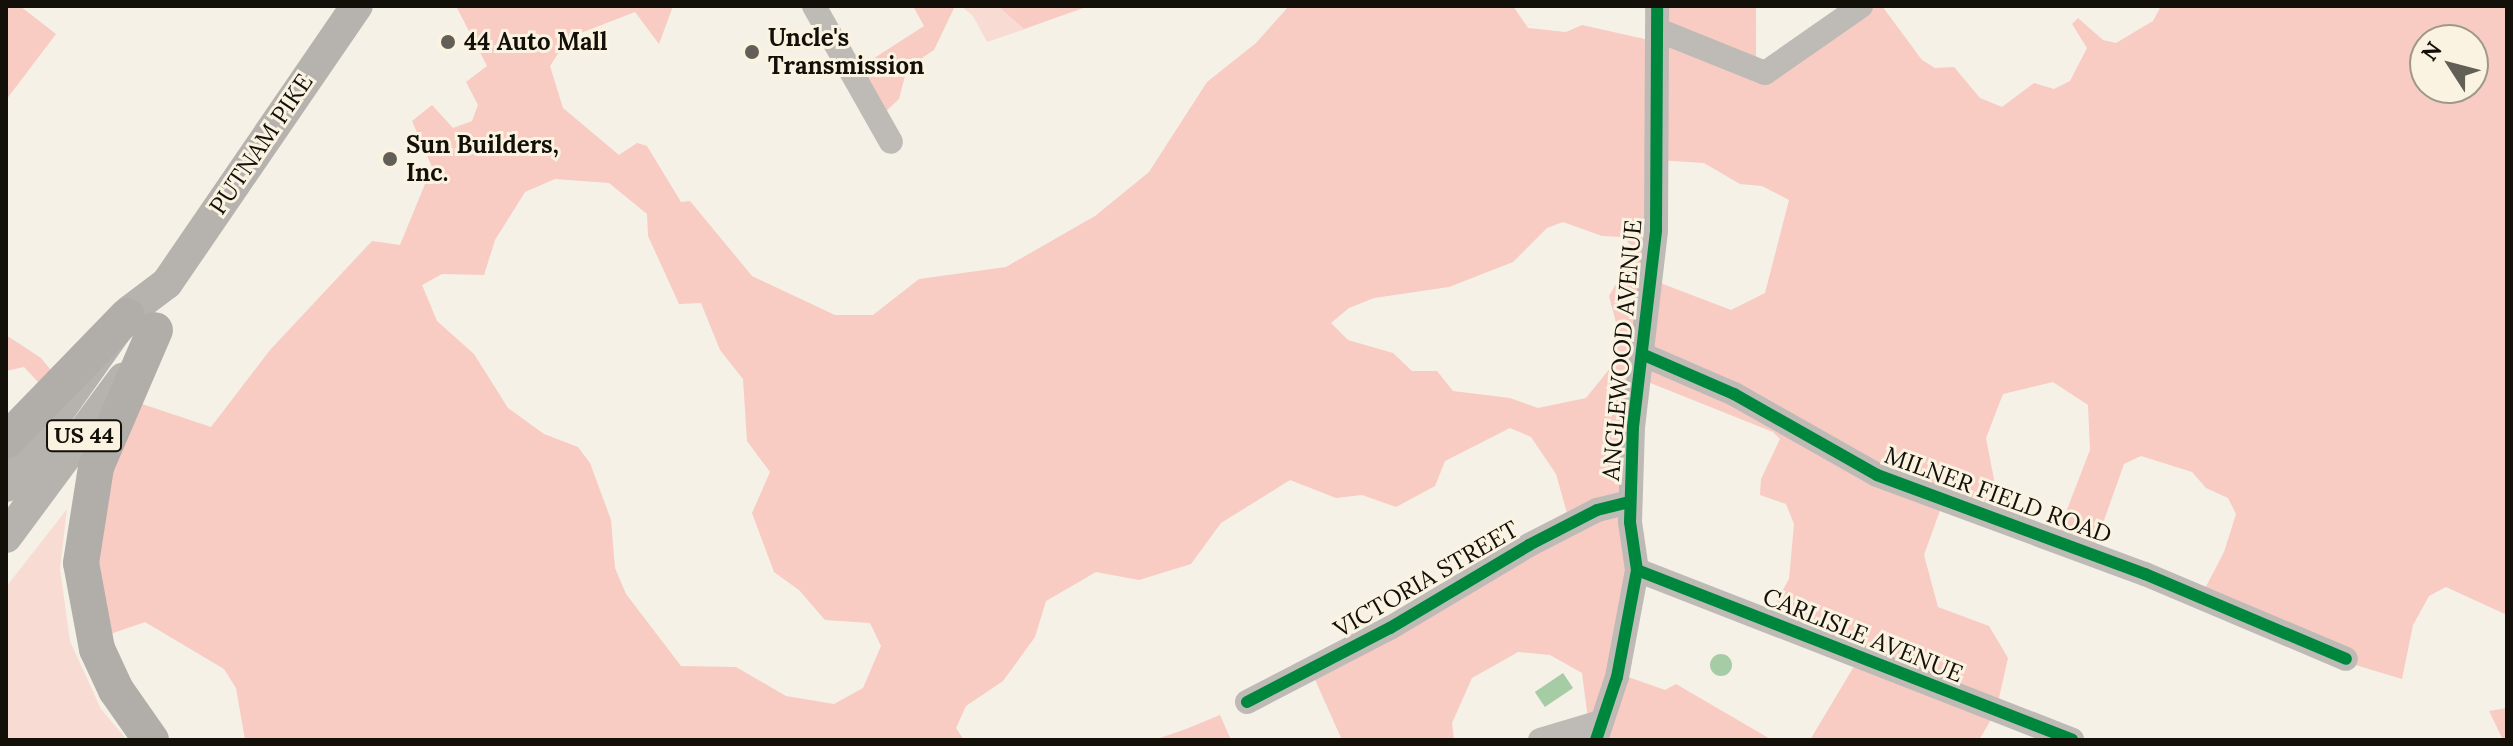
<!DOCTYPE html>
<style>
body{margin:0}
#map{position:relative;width:2513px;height:746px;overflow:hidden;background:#f5f1e7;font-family:Lora,serif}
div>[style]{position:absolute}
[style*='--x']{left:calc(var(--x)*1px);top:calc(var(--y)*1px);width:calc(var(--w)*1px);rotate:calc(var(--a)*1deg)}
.green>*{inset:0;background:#f8dcd4}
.forest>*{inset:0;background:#f8cbc3}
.water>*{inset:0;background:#a6cca5;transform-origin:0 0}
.round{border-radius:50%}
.minor>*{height:24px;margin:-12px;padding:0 12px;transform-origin:12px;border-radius:12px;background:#bebbb7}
.major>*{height:32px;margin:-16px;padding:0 16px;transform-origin:16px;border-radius:16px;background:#b6b3af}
.highway>*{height:36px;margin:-18px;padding:0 18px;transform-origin:18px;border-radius:18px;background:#b1ada9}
.cycleway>*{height:12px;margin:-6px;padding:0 6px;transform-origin:6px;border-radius:6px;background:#00873e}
.dots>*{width:22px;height:22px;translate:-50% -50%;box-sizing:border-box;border:4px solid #fbf3e1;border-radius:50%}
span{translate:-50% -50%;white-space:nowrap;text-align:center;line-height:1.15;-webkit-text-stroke:6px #fbf3e1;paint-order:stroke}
.shield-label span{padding:2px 6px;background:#fbf3e1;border:2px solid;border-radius:6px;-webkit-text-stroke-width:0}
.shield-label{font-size:22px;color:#13100a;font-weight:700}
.poi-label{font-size:24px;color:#13100a;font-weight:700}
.left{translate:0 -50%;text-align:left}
.street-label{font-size:24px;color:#13100a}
.frame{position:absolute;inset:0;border:8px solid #13100a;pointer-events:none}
.north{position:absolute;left:2409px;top:24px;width:80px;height:80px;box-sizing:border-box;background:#fbf3e1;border:2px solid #9e988b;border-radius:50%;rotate:306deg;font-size:22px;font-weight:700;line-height:32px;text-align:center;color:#13100a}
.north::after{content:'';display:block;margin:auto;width:28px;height:36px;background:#625f57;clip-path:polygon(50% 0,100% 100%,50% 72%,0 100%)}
</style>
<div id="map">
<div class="green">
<i style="clip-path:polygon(961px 6px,998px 6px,1024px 29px,1034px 26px,987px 42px,973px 16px)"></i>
<i style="clip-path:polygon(67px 509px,60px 569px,70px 641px,101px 709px,127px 740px,6px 740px,6px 587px)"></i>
</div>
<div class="forest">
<i style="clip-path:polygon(6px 6px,20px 6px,56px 34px,6px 100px)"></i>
<i style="clip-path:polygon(evenodd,456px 6px,673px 6px,659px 44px,635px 12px,568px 38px,550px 66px,563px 108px,619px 155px,637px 143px,647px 146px,681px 202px,690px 201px,752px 276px,835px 315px,873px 315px,919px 279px,1006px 267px,1095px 216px,1149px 172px,1207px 82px,1256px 43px,1289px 6px,1513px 6px,1528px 28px,1566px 32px,1582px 25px,1649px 40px,1655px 6px,1756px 6px,1756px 73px,1872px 6px,1882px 6px,1922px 60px,1935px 68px,1954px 67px,1980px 98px,2002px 107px,2034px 83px,2054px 89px,2070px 81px,2087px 48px,2072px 24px,2078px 18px,2103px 40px,2116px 43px,2153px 21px,2161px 6px,2507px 6px,2507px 615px,2446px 587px,2429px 596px,2413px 625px,2402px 679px,2329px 657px,2199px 600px,2224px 552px,2236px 514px,2228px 498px,2206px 488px,2192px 472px,2141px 456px,2124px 464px,2091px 557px,2054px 543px,2090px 450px,2088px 405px,2053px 382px,2003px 394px,1986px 438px,1997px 495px,1987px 517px,1943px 502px,1924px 555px,1938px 607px,1989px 626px,2008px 658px,1996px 711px,1979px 740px,1810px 740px,1856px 663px,1766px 620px,1789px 579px,1794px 524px,1786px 504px,1760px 495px,1761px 479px,1780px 439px,1773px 432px,1648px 382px,1634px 574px,1617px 673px,1665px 690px,1676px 684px,1772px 740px,1536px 740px,1588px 719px,1582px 673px,1550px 655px,1518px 652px,1472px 678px,1452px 723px,1454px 740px,1342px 740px,1312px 673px,1569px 520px,1556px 474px,1531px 437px,1510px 428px,1445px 461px,1435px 486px,1396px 507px,1362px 495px,1336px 498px,1290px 480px,1221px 523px,1191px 564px,1139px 580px,1096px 572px,1046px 601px,1035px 637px,1003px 681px,966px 706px,956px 728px,964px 740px,245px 740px,236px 688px,224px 669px,145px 622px,96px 639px,83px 569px,130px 400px,211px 427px,270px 350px,372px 241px,400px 245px,432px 167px,412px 121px,432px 105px,453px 128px,472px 121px,478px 105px,466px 82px,487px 66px,456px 6px,2425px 40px,2473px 40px,2473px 88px,2425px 88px,2425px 40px,456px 6px,1658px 160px,1704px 163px,1740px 184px,1762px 186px,1789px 200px,1765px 293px,1731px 310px,1650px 279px,1658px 160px,456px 6px,555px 179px,609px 183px,647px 214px,648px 236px,679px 304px,701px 303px,720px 350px,743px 379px,747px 441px,770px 472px,752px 513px,774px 572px,799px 590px,825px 620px,870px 623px,881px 646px,863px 688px,834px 704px,786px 696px,736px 667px,681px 666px,626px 594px,615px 568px,611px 520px,590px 463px,578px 447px,544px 434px,508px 408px,474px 354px,437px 321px,422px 285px,442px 274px,484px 275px,495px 240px,525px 192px,555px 179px,456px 6px,1563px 222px,1602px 236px,1623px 237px,1636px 250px,1609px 296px,1619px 334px,1611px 367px,1586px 398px,1538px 408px,1510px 398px,1453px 391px,1437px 371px,1412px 371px,1393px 353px,1348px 340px,1331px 323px,1349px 308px,1374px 298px,1449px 287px,1513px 262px,1547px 228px,1563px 222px)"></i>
<i style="clip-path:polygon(913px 6px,955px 6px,934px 50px,907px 68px,899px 99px,883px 114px,851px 73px,924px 26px)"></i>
<i style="clip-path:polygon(998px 6px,1089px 6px,1024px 29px)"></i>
<i style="clip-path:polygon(6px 335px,41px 358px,63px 385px,54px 399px,24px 367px,6px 371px)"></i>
<i style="clip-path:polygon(2507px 708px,2507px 740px,2503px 740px,2489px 711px)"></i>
<i style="clip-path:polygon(1220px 715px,1231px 740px,1157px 739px,1186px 729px)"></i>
</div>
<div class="water">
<i class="round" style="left:1710px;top:654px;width:22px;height:22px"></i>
<i style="left:1563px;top:673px;width:18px;height:34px;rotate:56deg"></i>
</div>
<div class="minor">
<i style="--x:814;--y:6;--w:156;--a:60.5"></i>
<i style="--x:1658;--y:30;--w:115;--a:21.9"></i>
<i style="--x:1765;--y:73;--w:117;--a:-34.9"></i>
<i style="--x:1644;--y:355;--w:98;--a:23.4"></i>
<i style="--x:1734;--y:394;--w:164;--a:29.5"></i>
<i style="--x:1877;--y:475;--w:286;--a:20.3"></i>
<i style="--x:2145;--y:574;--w:218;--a:22.9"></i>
<i style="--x:1637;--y:570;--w:467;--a:21.3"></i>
<i style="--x:1247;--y:702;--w:161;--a:-27.4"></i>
<i style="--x:1390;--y:628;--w:162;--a:-30.8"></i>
<i style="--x:1529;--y:545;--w:76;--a:-27.2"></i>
<i style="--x:1597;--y:510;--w:34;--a:-14"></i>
<i style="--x:1540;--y:740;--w:63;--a:-16.7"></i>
<i style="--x:1596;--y:740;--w:66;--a:-71.6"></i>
<i style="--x:1617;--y:677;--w:109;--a:-79.4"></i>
<i style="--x:1637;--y:570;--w:49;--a:-98.3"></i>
<i style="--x:1630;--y:522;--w:95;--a:-88.2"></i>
<i style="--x:1633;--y:427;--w:198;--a:-83.3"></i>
<i style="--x:1656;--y:230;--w:224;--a:-89.7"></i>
</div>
<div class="major">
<i style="--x:6;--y:486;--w:214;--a:-54.7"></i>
<i style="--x:130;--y:311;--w:46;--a:-37.1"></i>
<i style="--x:167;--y:283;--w:336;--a:-55.6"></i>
<i style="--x:6;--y:537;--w:197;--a:-53.5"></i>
</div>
<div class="highway">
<i style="--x:6;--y:441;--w:174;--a:-45.9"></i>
<i style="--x:151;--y:740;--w:61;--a:-125"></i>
<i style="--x:116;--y:690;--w:45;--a:-114.9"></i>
<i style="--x:97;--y:649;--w:87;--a:-100.5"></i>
<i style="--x:81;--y:563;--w:97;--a:-81.1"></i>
<i style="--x:96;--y:467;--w:149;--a:-66.7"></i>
</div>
<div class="cycleway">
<i style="--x:1644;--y:355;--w:98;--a:23.4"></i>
<i style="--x:1734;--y:394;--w:164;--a:29.5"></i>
<i style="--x:1877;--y:475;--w:286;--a:20.3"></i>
<i style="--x:2145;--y:574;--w:218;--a:22.9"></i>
<i style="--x:1637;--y:570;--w:467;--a:21.3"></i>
<i style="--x:1247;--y:702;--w:161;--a:-27.4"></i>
<i style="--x:1390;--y:628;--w:162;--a:-30.8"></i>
<i style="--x:1529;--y:545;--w:76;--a:-27.2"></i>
<i style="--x:1597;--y:510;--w:34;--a:-14"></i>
<i style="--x:1596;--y:740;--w:66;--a:-71.6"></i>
<i style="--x:1617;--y:677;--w:109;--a:-79.4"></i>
<i style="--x:1637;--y:570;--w:49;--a:-98.3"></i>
<i style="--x:1630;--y:522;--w:95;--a:-88.2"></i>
<i style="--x:1633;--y:427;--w:198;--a:-83.3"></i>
<i style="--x:1656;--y:230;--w:224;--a:-89.7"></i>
</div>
<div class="dots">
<i style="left:448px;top:42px;background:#625f57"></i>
<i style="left:752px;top:52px;background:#625f57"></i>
<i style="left:390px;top:159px;background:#625f57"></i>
</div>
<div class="shield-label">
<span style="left:84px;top:436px">US 44</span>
</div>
<div class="poi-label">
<span class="left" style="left:768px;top:52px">Uncle's<br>Transmission</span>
<span class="left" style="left:464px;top:42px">44 Auto Mall</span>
<span class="left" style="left:406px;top:159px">Sun Builders,<br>Inc.</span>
</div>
<div class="street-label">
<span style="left:261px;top:144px;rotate:-56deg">PUTNAM PIKE</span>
<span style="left:1622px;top:350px;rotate:-85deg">ANGLEWOOD AVENUE</span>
<span style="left:1998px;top:495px;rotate:20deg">MILNER FIELD ROAD</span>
<span style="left:1426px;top:579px;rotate:-30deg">VICTORIA STREET</span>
<span style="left:1863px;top:635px;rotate:22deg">CARLISLE AVENUE</span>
</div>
<div class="frame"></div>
<div class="north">N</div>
</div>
